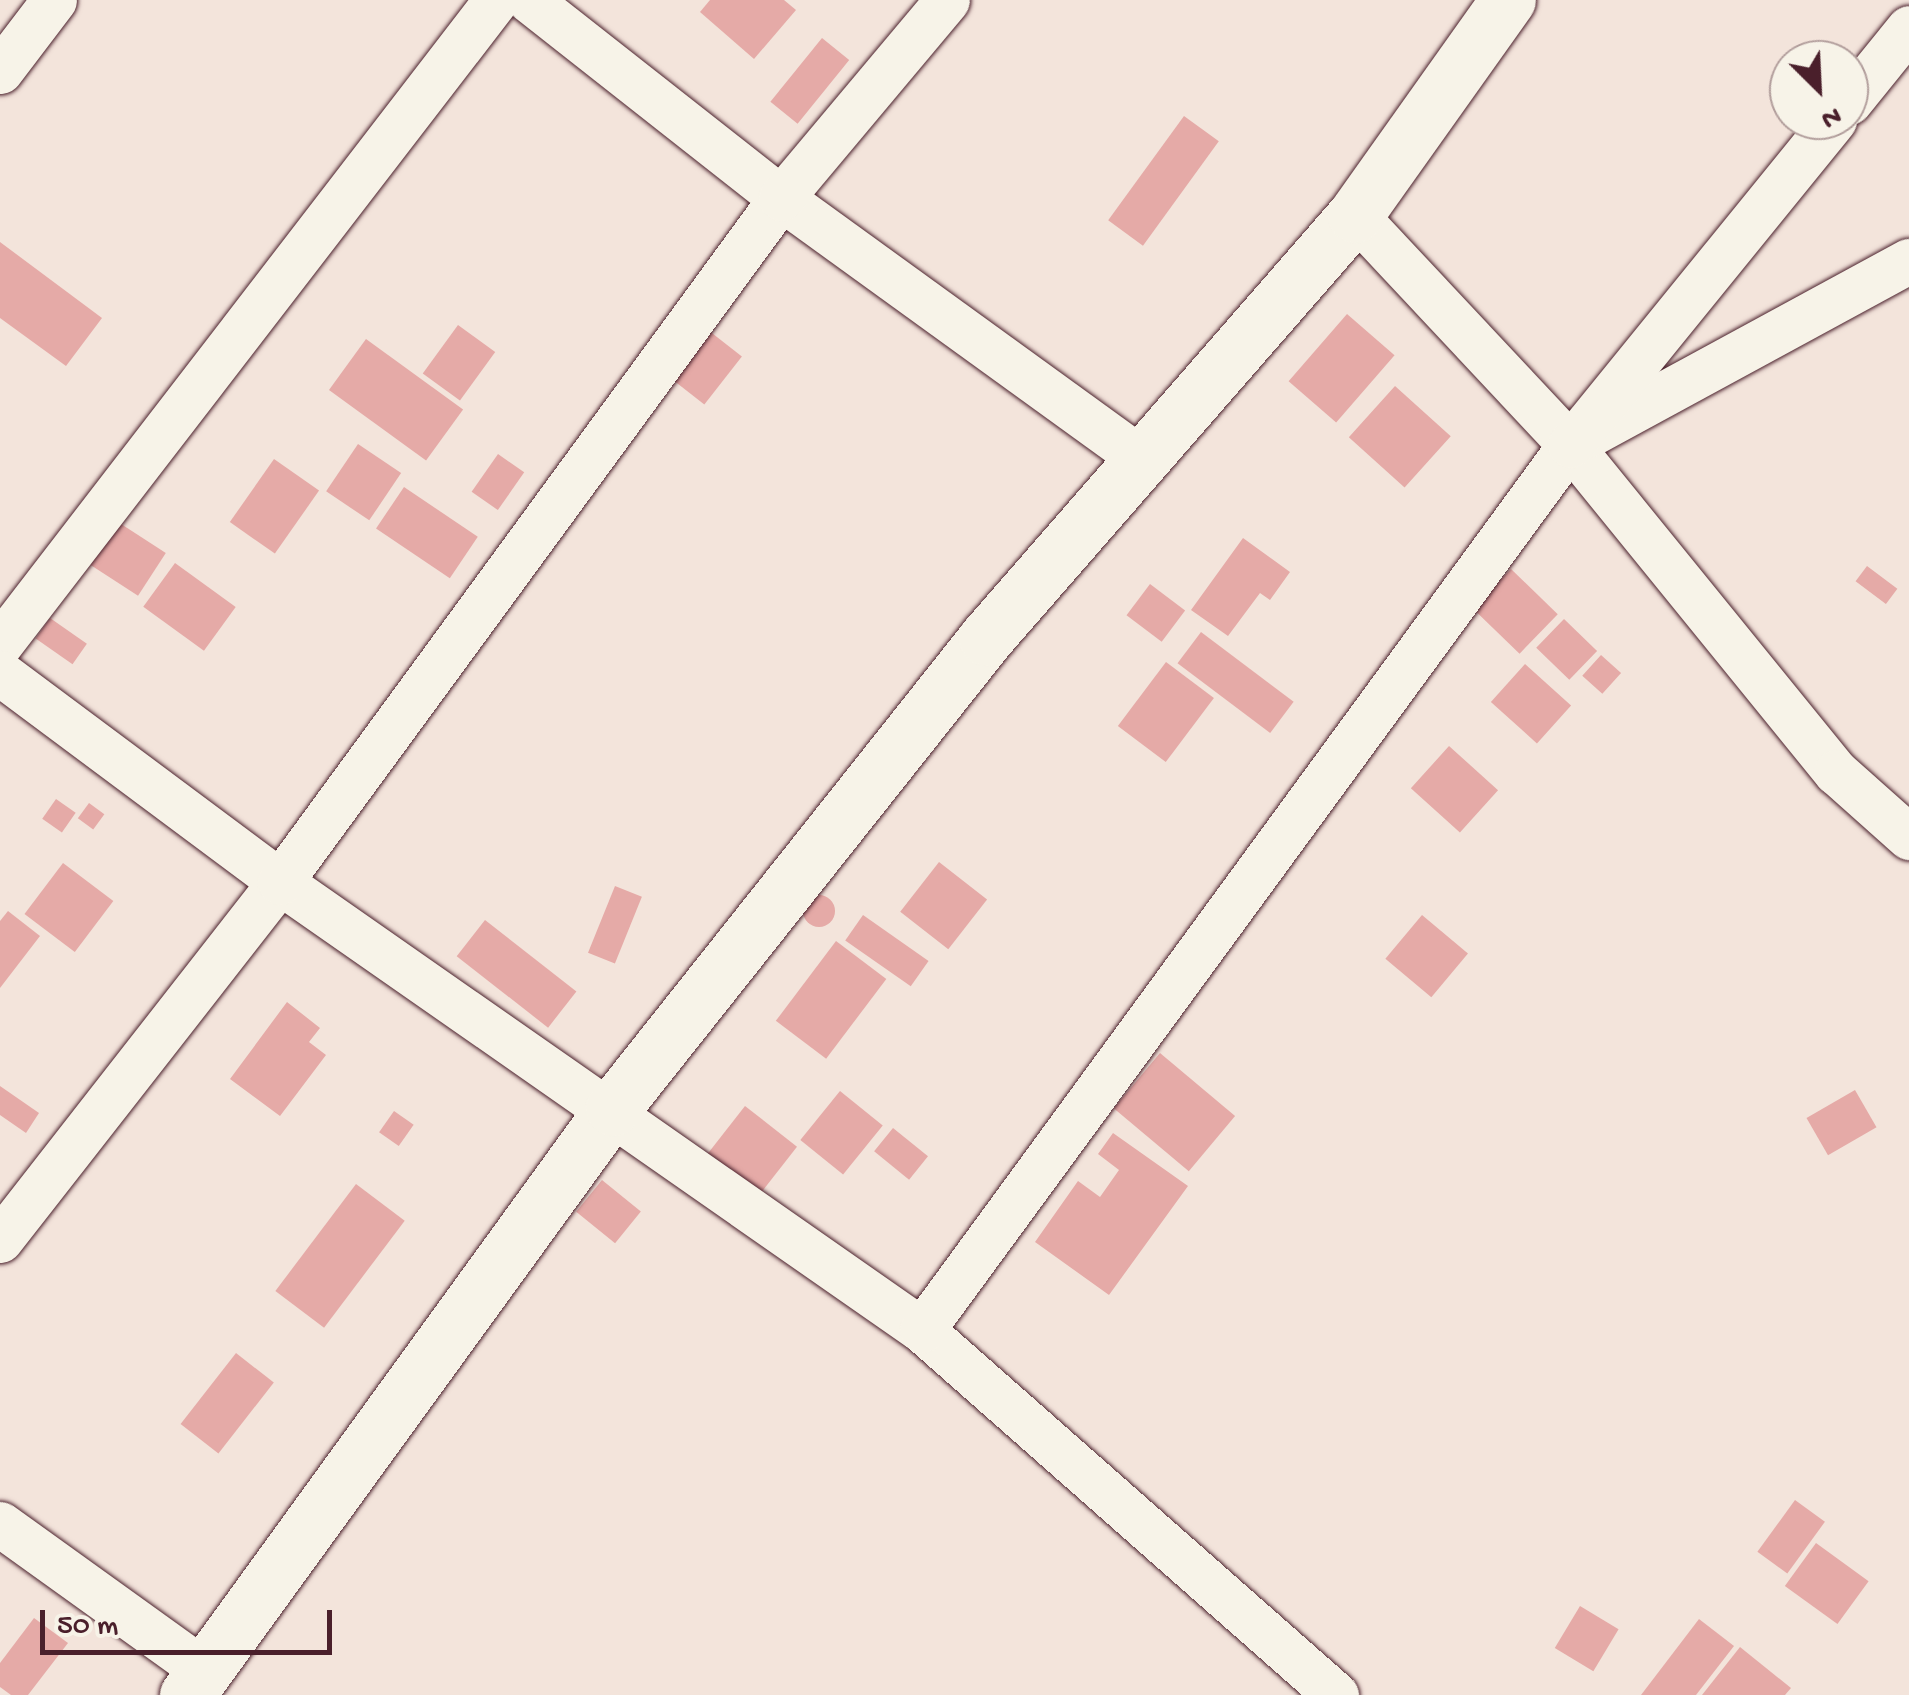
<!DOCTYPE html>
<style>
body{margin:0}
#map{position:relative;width:1909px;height:1695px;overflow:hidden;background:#f3e4db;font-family:"Gochi Hand",sans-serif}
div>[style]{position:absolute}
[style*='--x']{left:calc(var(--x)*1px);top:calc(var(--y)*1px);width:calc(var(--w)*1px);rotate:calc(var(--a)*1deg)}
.building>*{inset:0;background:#e5aaa7;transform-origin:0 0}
.round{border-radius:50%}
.roads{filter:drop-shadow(0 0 2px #4a1f2b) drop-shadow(0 0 2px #4a1f2b)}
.street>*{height:45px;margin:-22.5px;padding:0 22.5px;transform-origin:22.5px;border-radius:22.5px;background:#f7f3e8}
.secondary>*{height:55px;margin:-27.5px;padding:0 27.5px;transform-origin:27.5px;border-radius:27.5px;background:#f7f3e8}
span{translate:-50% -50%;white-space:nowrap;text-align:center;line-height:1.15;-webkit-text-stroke:8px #f7f3e8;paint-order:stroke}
.north{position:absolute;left:1769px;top:40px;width:100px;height:100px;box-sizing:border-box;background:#f7f3e8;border:2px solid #b29e9c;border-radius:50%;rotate:156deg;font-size:28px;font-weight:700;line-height:40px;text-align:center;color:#4a1f2b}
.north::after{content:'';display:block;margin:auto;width:35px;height:45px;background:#4a1f2b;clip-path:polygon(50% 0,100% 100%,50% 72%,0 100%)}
.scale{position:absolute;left:40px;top:1610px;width:292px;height:45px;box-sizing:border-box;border:5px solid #4a1f2b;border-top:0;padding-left:12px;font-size:30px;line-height:35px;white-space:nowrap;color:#4a1f2b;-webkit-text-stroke:8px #f7f3e8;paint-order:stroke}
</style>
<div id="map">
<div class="building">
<i style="clip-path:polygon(710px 0,784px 0,796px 10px,754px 59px,700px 12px)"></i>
<i style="left:822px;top:38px;width:35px;height:82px;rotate:39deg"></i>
<i style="left:1184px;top:116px;width:43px;height:129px;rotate:36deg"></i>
<i style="clip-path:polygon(0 242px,102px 318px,66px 366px,0 318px)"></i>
<i style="left:1347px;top:314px;width:63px;height:89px;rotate:41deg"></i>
<i style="left:458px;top:325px;width:46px;height:60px;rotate:36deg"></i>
<i style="left:708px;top:330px;width:43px;height:61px;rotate:38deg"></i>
<i style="left:366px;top:339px;width:120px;height:63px;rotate:36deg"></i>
<i style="left:1395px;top:386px;width:75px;height:69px;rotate:42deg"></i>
<i style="left:358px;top:444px;width:52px;height:57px;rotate:34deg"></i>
<i style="left:498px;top:454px;width:32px;height:46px;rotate:35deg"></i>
<i style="left:274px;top:459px;width:55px;height:77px;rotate:35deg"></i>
<i style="left:404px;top:487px;width:89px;height:50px;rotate:34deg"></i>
<i style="left:118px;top:522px;width:57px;height:51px;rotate:33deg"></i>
<i style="clip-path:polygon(1243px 538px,1290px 572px,1270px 600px,1260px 593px,1228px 636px,1191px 610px)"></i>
<i style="left:175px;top:563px;width:75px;height:54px;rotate:36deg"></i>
<i style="left:1867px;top:566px;width:38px;height:19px;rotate:37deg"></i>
<i style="left:1511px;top:569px;width:65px;height:55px;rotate:44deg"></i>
<i style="left:1150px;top:584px;width:44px;height:39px;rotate:37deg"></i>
<i style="left:50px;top:618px;width:45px;height:25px;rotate:35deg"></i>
<i style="left:1564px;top:619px;width:46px;height:40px;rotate:44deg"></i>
<i style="left:1201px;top:632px;width:116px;height:39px;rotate:37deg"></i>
<i style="left:1601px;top:655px;width:27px;height:28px;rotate:42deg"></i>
<i style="left:1166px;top:662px;width:60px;height:80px;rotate:37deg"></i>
<i style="left:1525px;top:664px;width:62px;height:51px;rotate:42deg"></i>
<i style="left:1449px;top:746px;width:66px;height:57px;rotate:42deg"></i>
<i style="left:56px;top:799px;width:24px;height:24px;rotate:35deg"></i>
<i style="left:89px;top:803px;width:19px;height:19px;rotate:36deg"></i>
<i style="left:939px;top:862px;width:61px;height:63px;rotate:38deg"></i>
<i style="left:63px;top:863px;width:63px;height:64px;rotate:37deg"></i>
<i style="left:615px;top:886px;width:29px;height:72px;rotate:22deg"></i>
<i class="round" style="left:803px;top:895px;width:32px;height:32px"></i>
<i style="clip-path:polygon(8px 911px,40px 936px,0 988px,0 921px)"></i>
<i style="left:863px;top:915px;width:80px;height:31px;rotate:35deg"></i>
<i style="left:1422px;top:915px;width:60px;height:57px;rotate:40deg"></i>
<i style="left:485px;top:920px;width:116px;height:46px;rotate:38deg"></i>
<i style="left:836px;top:941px;width:63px;height:100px;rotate:37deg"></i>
<i style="clip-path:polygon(287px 1002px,320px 1028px,309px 1042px,326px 1055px,280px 1116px,230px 1079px)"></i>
<i style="left:1160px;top:1053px;width:98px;height:72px;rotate:40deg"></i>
<i style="clip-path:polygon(0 1086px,39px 1113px,26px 1133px,0 1115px)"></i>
<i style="left:1855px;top:1090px;width:43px;height:56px;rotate:60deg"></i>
<i style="left:840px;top:1091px;width:55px;height:63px;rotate:39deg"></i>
<i style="left:745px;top:1106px;width:66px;height:68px;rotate:38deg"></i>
<i style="left:394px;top:1111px;width:24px;height:26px;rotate:35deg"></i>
<i style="left:893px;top:1128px;width:45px;height:30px;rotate:39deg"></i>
<i style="clip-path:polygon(1113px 1133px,1188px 1186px,1109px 1295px,1035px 1242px,1078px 1181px,1100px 1197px,1119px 1170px,1098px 1154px)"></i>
<i style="left:602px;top:1180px;width:50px;height:41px;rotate:39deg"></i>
<i style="left:356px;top:1184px;width:61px;height:134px;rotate:37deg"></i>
<i style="left:236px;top:1353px;width:48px;height:90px;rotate:38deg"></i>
<i style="left:1795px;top:1500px;width:37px;height:64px;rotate:36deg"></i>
<i style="left:1816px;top:1543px;width:65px;height:53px;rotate:36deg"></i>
<i style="left:1580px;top:1606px;width:45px;height:49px;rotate:31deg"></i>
<i style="clip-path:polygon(34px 1618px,68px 1643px,28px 1695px,11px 1695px,0 1687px,0 1663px)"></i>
<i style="clip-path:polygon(1699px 1619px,1734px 1646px,1696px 1695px,1641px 1695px)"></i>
<i style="clip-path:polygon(1740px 1647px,1791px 1688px,1785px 1695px,1702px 1695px)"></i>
</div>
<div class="roads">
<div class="street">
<i style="--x:529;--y:0;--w:320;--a:38.2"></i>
<i style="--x:781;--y:198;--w:442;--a:35.9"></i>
<i style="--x:0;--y:71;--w:89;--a:-52.7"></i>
<i style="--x:1849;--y:102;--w:95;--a:-51"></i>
<i style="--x:1355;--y:215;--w:315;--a:46.9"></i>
<i style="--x:1570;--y:445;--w:422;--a:50.9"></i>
<i style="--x:1836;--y:772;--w:98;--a:41.7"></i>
<i style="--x:1590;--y:434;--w:363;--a:-28.5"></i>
<i style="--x:0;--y:644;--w:813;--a:-52.4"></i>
<i style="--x:0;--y:673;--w:349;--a:36.7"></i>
<i style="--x:280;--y:882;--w:783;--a:34.91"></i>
<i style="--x:922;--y:1330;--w:552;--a:41.4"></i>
<i style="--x:0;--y:1240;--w:454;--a:-52"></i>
<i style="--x:280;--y:882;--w:848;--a:-53.78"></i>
<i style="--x:781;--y:198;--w:258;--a:-50"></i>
<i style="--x:922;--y:1330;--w:1097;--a:-53.79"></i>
<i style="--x:1570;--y:445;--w:419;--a:-50.9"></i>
<i style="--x:0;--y:1524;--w:250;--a:35.7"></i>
</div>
<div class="secondary">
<i style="--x:187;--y:1695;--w:725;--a:-54.03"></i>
<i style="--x:613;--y:1108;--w:600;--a:-51.56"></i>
<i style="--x:986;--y:638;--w:561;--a:-48.9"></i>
<i style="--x:1355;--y:215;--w:264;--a:-54.6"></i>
</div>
</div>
<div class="north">N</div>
<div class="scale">50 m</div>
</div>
